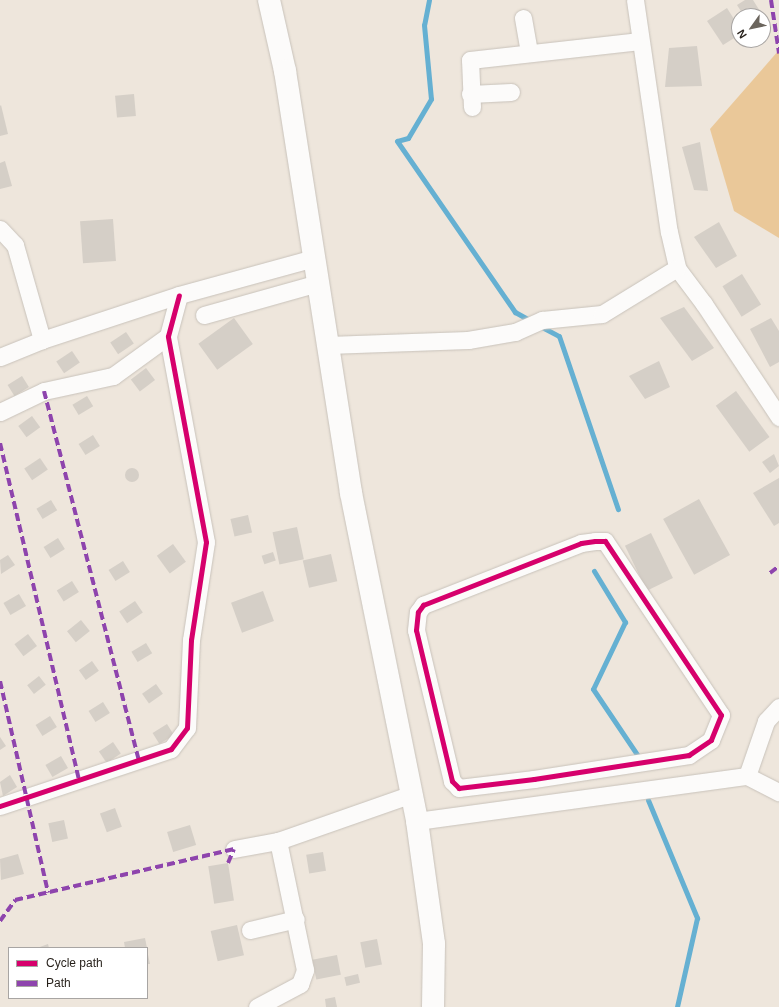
<!DOCTYPE html>
<style>
body{margin:0}
#map{position:relative;width:779px;height:1007px;overflow:hidden;background:#eee6dc;font-family:Arial,sans-serif}
div>[style]{position:absolute}
[style*='--x']{left:calc(var(--x)*1px);top:calc(var(--y)*1px);width:calc(var(--w)*1px);rotate:calc(var(--a)*1deg)}
.green>*{inset:0;background:#eac899}
.stream>*{height:5px;margin:-2.5px;padding:0 2.5px;transform-origin:2.5px;border-radius:2.5px;background:#65b0d2}
.building>*{inset:0;background:#d5cfc7;transform-origin:0 0}
.round{border-radius:50%}
.roads{filter:drop-shadow(0 0 1px #c8c2ba) drop-shadow(0 0 1px #c8c2ba)}
.minor>*{height:17px;margin:-8.5px;padding:0 8.5px;transform-origin:8.5px;border-radius:8.5px;background:#fcfbfa}
.secondary>*{height:22px;margin:-11px;padding:0 11px;transform-origin:11px;border-radius:11px;background:#fcfbfa}
.quiet>*{height:4px;margin-top:-2px;transform-origin:0;background:repeating-linear-gradient(90deg,#8e44ad 0 8px,transparent 0 12px)}
.cycleway>*{height:5px;margin:-2.5px;padding:0 2.5px;transform-origin:2.5px;border-radius:2.5px;background:#d6006c}
span{translate:-50% -50%;white-space:nowrap;text-align:center;line-height:1.15;-webkit-text-stroke:3px #fff;paint-order:stroke}
.legend{position:absolute;left:8px;top:947px;width:140px;height:52px;box-sizing:border-box;background:#fff;border:1px solid #a8a5a3;margin:0;padding:5px 7px;list-style:none;font-size:12px;color:#251f19}
.legend li{display:flex;align-items:center;gap:8px;height:20px}
.legend b{width:20px;border:1px solid #a8a5a3}
.north{position:absolute;left:731px;top:8px;width:40px;height:40px;box-sizing:border-box;background:#fff;border:1px solid #a8a5a3;border-radius:50%;rotate:237deg;font-size:11px;font-weight:700;line-height:16px;text-align:center;color:#251f19}
.north::after{content:'';display:block;margin:auto;width:14px;height:18px;background:#6b655d;clip-path:polygon(50% 0,100% 100%,50% 72%,0 100%)}
</style>
<div id="map">
<div class="green">
<i style="clip-path:polygon(779px 50px,779px 238px,734px 211px,710px 129px)"></i>
</div>
<div class="stream">
<i style="--x:429;--y:0;--w:25;--a:101"></i>
<i style="--x:424;--y:25;--w:74;--a:84.6"></i>
<i style="--x:431;--y:99;--w:45;--a:120.5"></i>
<i style="--x:408;--y:138;--w:11;--a:165"></i>
<i style="--x:397;--y:141;--w:208;--a:55.4"></i>
<i style="--x:515;--y:312;--w:18;--a:29"></i>
<i style="--x:540;--y:326;--w:21;--a:28"></i>
<i style="--x:559;--y:336;--w:183;--a:71.2"></i>
<i style="--x:594;--y:571;--w:60;--a:58.7"></i>
<i style="--x:625;--y:622;--w:74;--a:115.5"></i>
<i style="--x:593;--y:689;--w:84;--a:56.1"></i>
<i style="--x:648;--y:800;--w:128;--a:67.4"></i>
<i style="--x:697;--y:918;--w:91;--a:102.7"></i>
</div>
<div class="building">
<i style="clip-path:polygon(745px 0,753px 0,763px 16px,744px 16px,737px 5px)"></i>
<i style="clip-path:polygon(727px 8px,739px 27px,739px 35px,723px 45px,707px 21px)"></i>
<i style="clip-path:polygon(697px 46px,702px 86px,665px 87px,669px 48px)"></i>
<i style="left:134px;top:94px;width:22px;height:19px;rotate:85deg"></i>
<i style="clip-path:polygon(1px 105px,8px 134px,0 136px,0 106px)"></i>
<i style="clip-path:polygon(700px 142px,708px 191px,694px 190px,682px 147px)"></i>
<i style="clip-path:polygon(5px 161px,12px 186px,0 189px,0 163px)"></i>
<i style="left:113px;top:219px;width:42px;height:33px;rotate:86deg"></i>
<i style="clip-path:polygon(719px 222px,737px 256px,716px 268px,694px 237px)"></i>
<i style="left:742px;top:274px;width:36px;height:23px;rotate:58deg"></i>
<i style="clip-path:polygon(684px 307px,714px 348px,692px 361px,660px 318px)"></i>
<i style="left:234px;top:318px;width:32px;height:44px;rotate:54deg"></i>
<i style="clip-path:polygon(771px 318px,779px 331px,779px 362px,770px 367px,750px 329px)"></i>
<i style="left:126px;top:332px;width:14px;height:19px;rotate:56deg"></i>
<i style="left:72px;top:351px;width:14px;height:19px;rotate:56deg"></i>
<i style="clip-path:polygon(659px 361px,670px 387px,645px 399px,629px 376px)"></i>
<i style="left:146px;top:368px;width:15px;height:19px;rotate:53deg"></i>
<i style="left:22px;top:376px;width:13px;height:17px;rotate:58deg"></i>
<i style="left:736px;top:391px;width:57px;height:25px;rotate:54deg"></i>
<i style="left:87px;top:396px;width:12px;height:17px;rotate:59deg"></i>
<i style="left:32px;top:416px;width:14px;height:17px;rotate:54deg"></i>
<i style="left:93px;top:435px;width:13px;height:17px;rotate:58deg"></i>
<i style="clip-path:polygon(774px 454px,779px 466px,770px 473px,762px 462px)"></i>
<i style="left:40px;top:458px;width:14px;height:19px;rotate:56deg"></i>
<i class="round" style="left:125px;top:468px;width:14px;height:14px"></i>
<i style="clip-path:polygon(779px 478px,779px 523px,774px 526px,753px 493px)"></i>
<i style="left:699px;top:499px;width:64px;height:41px;rotate:61deg"></i>
<i style="left:51px;top:500px;width:12px;height:17px;rotate:59deg"></i>
<i style="left:248px;top:515px;width:18px;height:18px;rotate:77deg"></i>
<i style="left:297px;top:527px;width:33px;height:25px;rotate:78deg"></i>
<i style="left:651px;top:533px;width:50px;height:29px;rotate:64deg"></i>
<i style="left:58px;top:538px;width:13px;height:17px;rotate:58deg"></i>
<i style="left:173px;top:544px;width:22px;height:20px;rotate:54deg"></i>
<i style="left:273px;top:552px;width:9px;height:12px;rotate:72deg"></i>
<i style="left:331px;top:554px;width:28px;height:29px;rotate:77deg"></i>
<i style="clip-path:polygon(8px 555px,15px 565px,1px 574px,0 560px)"></i>
<i style="left:123px;top:561px;width:13px;height:17px;rotate:58deg"></i>
<i style="left:72px;top:581px;width:13px;height:18px;rotate:58deg"></i>
<i style="left:263px;top:591px;width:32px;height:34px;rotate:70deg"></i>
<i style="left:19px;top:594px;width:14px;height:18px;rotate:60deg"></i>
<i style="left:135px;top:601px;width:14px;height:19px;rotate:56deg"></i>
<i style="left:81px;top:620px;width:14px;height:18px;rotate:51deg"></i>
<i style="left:28px;top:634px;width:15px;height:17px;rotate:53deg"></i>
<i style="left:146px;top:643px;width:12px;height:17px;rotate:59deg"></i>
<i style="left:92px;top:661px;width:12px;height:16px;rotate:55deg"></i>
<i style="left:39px;top:676px;width:11px;height:15px;rotate:52deg"></i>
<i style="left:156px;top:684px;width:12px;height:17px;rotate:55deg"></i>
<i style="left:103px;top:702px;width:13px;height:17px;rotate:58deg"></i>
<i style="left:50px;top:716px;width:13px;height:17px;rotate:58deg"></i>
<i style="left:167px;top:724px;width:13px;height:17px;rotate:58deg"></i>
<i style="clip-path:polygon(0 737px,6px 746px,0 750px)"></i>
<i style="left:113px;top:742px;width:14px;height:17px;rotate:56deg"></i>
<i style="left:61px;top:756px;width:14px;height:18px;rotate:60deg"></i>
<i style="clip-path:polygon(10px 775px,17px 787px,3px 796px,0 782px)"></i>
<i style="left:115px;top:808px;width:20px;height:16px;rotate:70deg"></i>
<i style="left:64px;top:820px;width:19px;height:16px;rotate:78deg"></i>
<i style="left:190px;top:825px;width:21px;height:24px;rotate:73deg"></i>
<i style="left:323px;top:852px;width:19px;height:17px;rotate:81deg"></i>
<i style="clip-path:polygon(18px 854px,24px 874px,1px 880px,0 859px)"></i>
<i style="left:228px;top:863px;width:38px;height:20px;rotate:81deg"></i>
<i style="left:237px;top:925px;width:31px;height:27px;rotate:77deg"></i>
<i style="clip-path:polygon(145px 938px,147px 948px,125px 948px,124px 942px)"></i>
<i style="left:377px;top:939px;width:26px;height:17px;rotate:79deg"></i>
<i style="clip-path:polygon(48px 944px,49px 948px,37px 948px)"></i>
<i style="clip-path:polygon(147px 950px,150px 964px,147px 964px)"></i>
<i style="left:337px;top:955px;width:20px;height:25px;rotate:79deg"></i>
<i style="left:358px;top:974px;width:9px;height:14px;rotate:77deg"></i>
<i style="clip-path:polygon(335px 997px,337px 1007px,326px 1007px,325px 999px)"></i>
</div>
<div class="roads">
<div class="minor">
<i style="--x:635;--y:0;--w:234;--a:81.7"></i>
<i style="--x:669;--y:232;--w:37;--a:77"></i>
<i style="--x:677;--y:268;--w:45;--a:53.1"></i>
<i style="--x:704;--y:304;--w:136;--a:56.4"></i>
<i style="--x:523;--y:18;--w:35;--a:80"></i>
<i style="--x:470;--y:94;--w:41;--a:-2.8"></i>
<i style="--x:472;--y:107;--w:47;--a:-92.4"></i>
<i style="--x:470;--y:60;--w:171;--a:-6.4"></i>
<i style="--x:0;--y:229;--w:22;--a:47"></i>
<i style="--x:15;--y:245;--w:99;--a:74.1"></i>
<i style="--x:204;--y:315;--w:118;--a:-15.7"></i>
<i style="--x:328;--y:345;--w:140;--a:-2"></i>
<i style="--x:468;--y:340;--w:48;--a:-9.7"></i>
<i style="--x:515;--y:332;--w:30;--a:-24"></i>
<i style="--x:542;--y:320;--w:60;--a:-5.7"></i>
<i style="--x:602;--y:314;--w:88;--a:-31.5"></i>
<i style="--x:0;--y:357;--w:45;--a:-22"></i>
<i style="--x:42;--y:340;--w:144;--a:-18.2"></i>
<i style="--x:179;--y:295;--w:140;--a:-15.3"></i>
<i style="--x:0;--y:412;--w:49;--a:-25.5"></i>
<i style="--x:44;--y:391;--w:71;--a:-12.3"></i>
<i style="--x:113;--y:376;--w:68;--a:-36"></i>
<i style="--x:595;--y:541;--w:10;--a:0"></i>
<i style="--x:605;--y:541;--w:209;--a:56.3"></i>
<i style="--x:721;--y:715;--w:27;--a:112"></i>
<i style="--x:711;--y:740;--w:27;--a:146"></i>
<i style="--x:689;--y:755;--w:157;--a:171.2"></i>
<i style="--x:534;--y:779;--w:76;--a:173.2"></i>
<i style="--x:459;--y:788;--w:10;--a:-135"></i>
<i style="--x:452;--y:781;--w:155;--a:-103.4"></i>
<i style="--x:416;--y:630;--w:18;--a:-84"></i>
<i style="--x:418;--y:612;--w:9;--a:-54"></i>
<i style="--x:423;--y:605;--w:170;--a:-21.4"></i>
<i style="--x:581;--y:543;--w:14;--a:-8"></i>
<i style="--x:747;--y:776;--w:58;--a:-70.9"></i>
<i style="--x:766;--y:721;--w:19;--a:-47"></i>
<i style="--x:0;--y:806;--w:180;--a:-18.4"></i>
<i style="--x:171;--y:749;--w:26;--a:-53"></i>
<i style="--x:187;--y:728;--w:88;--a:-87.4"></i>
<i style="--x:191;--y:640;--w:99;--a:-81.3"></i>
<i style="--x:206;--y:542;--w:209;--a:-100.5"></i>
<i style="--x:168;--y:336;--w:42;--a:-75"></i>
<i style="--x:417;--y:821;--w:333;--a:-7.8"></i>
<i style="--x:747;--y:776;--w:36;--a:27"></i>
<i style="--x:234;--y:849;--w:45;--a:-10.3"></i>
<i style="--x:278;--y:841;--w:142;--a:-19.3"></i>
<i style="--x:250;--y:930;--w:47;--a:-13.4"></i>
<i style="--x:257;--y:1007;--w:49;--a:-28.1"></i>
<i style="--x:300;--y:984;--w:15;--a:-70"></i>
<i style="--x:305;--y:970;--w:132;--a:-101.8"></i>
</div>
<div class="secondary">
<i style="--x:269;--y:0;--w:73;--a:77.3"></i>
<i style="--x:285;--y:71;--w:427;--a:81.1"></i>
<i style="--x:351;--y:493;--w:335;--a:78.6"></i>
<i style="--x:417;--y:821;--w:124;--a:82.1"></i>
<i style="--x:434;--y:944;--w:63;--a:90.9"></i>
</div>
</div>
<div class="quiet">
<i style="--x:771;--y:0;--w:54;--a:81.4"></i>
<i style="--x:44;--y:391;--w:381;--a:75.6"></i>
<i style="--x:0;--y:443;--w:346;--a:76.8"></i>
<i style="--x:770;--y:573;--w:11;--a:-38"></i>
<i style="--x:0;--y:681;--w:217;--a:77.2"></i>
<i style="--x:228;--y:863;--w:15;--a:-67"></i>
<i style="--x:0;--y:921;--w:26;--a:-54"></i>
<i style="--x:15;--y:900;--w:225;--a:-13.1"></i>
</div>
<div class="cycleway">
<i style="--x:595;--y:541;--w:10;--a:0"></i>
<i style="--x:605;--y:541;--w:209;--a:56.3"></i>
<i style="--x:721;--y:715;--w:27;--a:112"></i>
<i style="--x:711;--y:740;--w:27;--a:146"></i>
<i style="--x:689;--y:755;--w:157;--a:171.2"></i>
<i style="--x:534;--y:779;--w:76;--a:173.2"></i>
<i style="--x:459;--y:788;--w:10;--a:-135"></i>
<i style="--x:452;--y:781;--w:155;--a:-103.4"></i>
<i style="--x:416;--y:630;--w:18;--a:-84"></i>
<i style="--x:418;--y:612;--w:9;--a:-54"></i>
<i style="--x:423;--y:605;--w:170;--a:-21.4"></i>
<i style="--x:581;--y:543;--w:14;--a:-8"></i>
<i style="--x:0;--y:806;--w:180;--a:-18.4"></i>
<i style="--x:171;--y:749;--w:26;--a:-53"></i>
<i style="--x:187;--y:728;--w:88;--a:-87.4"></i>
<i style="--x:191;--y:640;--w:99;--a:-81.3"></i>
<i style="--x:206;--y:542;--w:209;--a:-100.5"></i>
<i style="--x:168;--y:336;--w:42;--a:-75"></i>
</div>
<ul class="legend">
<li><b style="height:5px;background:#d6006c"></b>Cycle path</li>
<li><b style="height:5px;background:#8e44ad"></b>Path</li>
</ul>
<div class="north">N</div>
</div>
